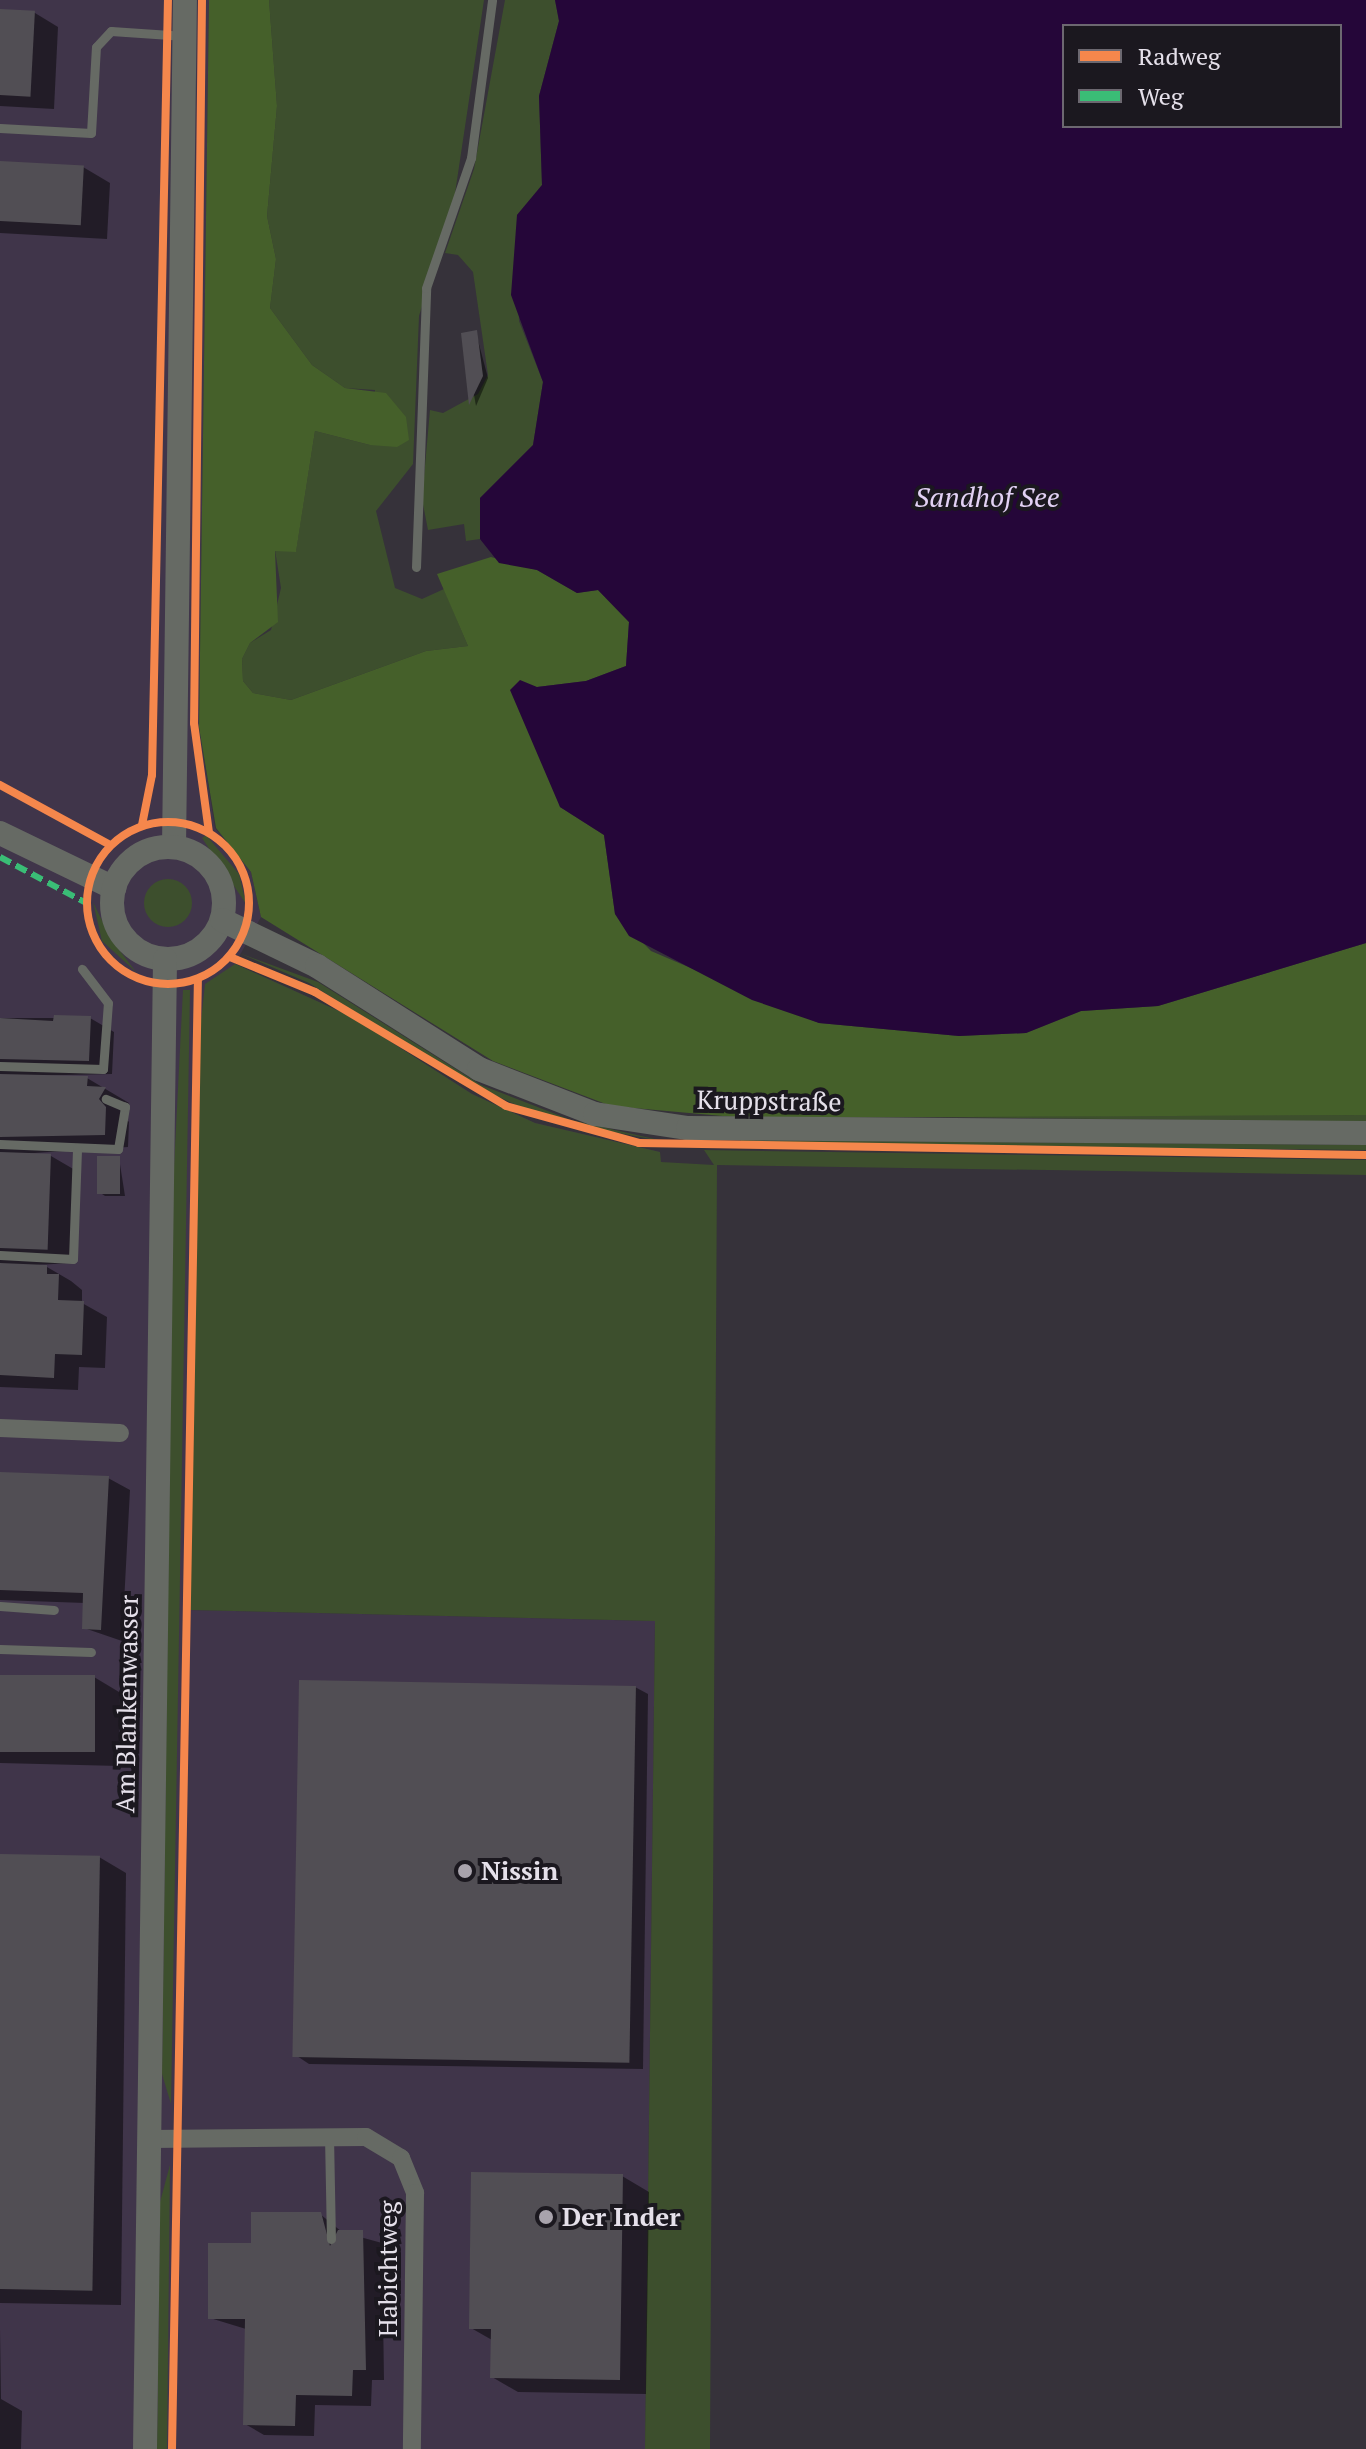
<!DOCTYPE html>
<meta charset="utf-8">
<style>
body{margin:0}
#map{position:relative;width:1366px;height:2449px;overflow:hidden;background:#36323a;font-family:"PT Serif",serif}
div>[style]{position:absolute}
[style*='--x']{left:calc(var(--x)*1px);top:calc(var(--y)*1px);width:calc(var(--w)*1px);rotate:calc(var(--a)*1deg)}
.built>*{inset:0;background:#40354a}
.green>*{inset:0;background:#3d4f2d}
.round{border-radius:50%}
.forest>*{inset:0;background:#45602a}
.water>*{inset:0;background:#250639}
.shadow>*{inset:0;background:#0007}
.building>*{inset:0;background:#514e54;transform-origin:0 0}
.service>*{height:9px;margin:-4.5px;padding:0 4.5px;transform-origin:4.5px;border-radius:4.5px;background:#666a64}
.minor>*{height:18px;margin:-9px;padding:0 9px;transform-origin:9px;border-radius:9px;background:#666a64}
.tertiary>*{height:24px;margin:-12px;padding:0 12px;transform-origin:12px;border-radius:12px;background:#666a64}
.tertiary>.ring{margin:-12px;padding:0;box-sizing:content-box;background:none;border:24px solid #666a64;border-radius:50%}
.quiet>*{height:6px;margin-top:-3px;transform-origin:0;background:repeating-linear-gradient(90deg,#3abd76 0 12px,transparent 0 18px)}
.cycleway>*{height:8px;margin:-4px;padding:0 4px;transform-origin:4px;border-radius:4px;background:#f5874c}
.cycleway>.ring{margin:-4px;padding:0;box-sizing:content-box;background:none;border:8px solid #f5874c;border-radius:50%}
.dots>*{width:22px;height:22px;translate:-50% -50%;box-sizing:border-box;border:4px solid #1b181f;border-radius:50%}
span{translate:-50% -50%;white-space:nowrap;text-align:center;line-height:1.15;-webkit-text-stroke:8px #1b181f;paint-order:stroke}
.street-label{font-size:26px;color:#e5e0ea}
.poi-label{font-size:26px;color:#e5e0ea;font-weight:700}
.left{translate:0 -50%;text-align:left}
.water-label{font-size:28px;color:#e2d1f4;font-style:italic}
.legend{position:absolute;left:1062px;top:24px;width:280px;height:104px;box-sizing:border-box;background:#1b181f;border:2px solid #6c6870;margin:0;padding:10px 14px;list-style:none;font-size:24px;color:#e5e0ea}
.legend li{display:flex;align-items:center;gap:16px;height:40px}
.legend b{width:40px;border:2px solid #6c6870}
</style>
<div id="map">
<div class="built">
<i style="clip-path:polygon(0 0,209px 0,199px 727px,215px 828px,251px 872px,261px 917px,235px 964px,352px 1017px,472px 1094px,535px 1123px,660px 1152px,190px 1610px,655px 1621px,645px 2449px,0 2449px)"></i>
</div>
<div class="green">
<i style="clip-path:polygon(269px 0,484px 0,454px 200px,419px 316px,413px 464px,376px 511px,395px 588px,422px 599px,444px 589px,468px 646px,426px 651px,291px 700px,253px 693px,243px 681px,242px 659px,250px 643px,271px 630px,281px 588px,275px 550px,296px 551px,315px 431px,370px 445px,375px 390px,345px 388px,312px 365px,270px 308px,276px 259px,267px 216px,277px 106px)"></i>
<i style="clip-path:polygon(505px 0,555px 0,559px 21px,539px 96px,542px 185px,517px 215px,519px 321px,543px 382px,533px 445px,480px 498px,480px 539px,466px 541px,464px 524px,428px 530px,422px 499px,430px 410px,443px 413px,478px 394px,488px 375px,473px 272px,458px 255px,445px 253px,474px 169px)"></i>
<i style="clip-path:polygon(206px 835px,239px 874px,246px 904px,202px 838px)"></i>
<i class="round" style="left:144px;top:879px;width:48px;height:48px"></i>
<i style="clip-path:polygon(93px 902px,111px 939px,136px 972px,102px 941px)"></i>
<i style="clip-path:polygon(239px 953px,318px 982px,481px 1085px,571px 1120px,672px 1143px,571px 1124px,521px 1107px,474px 1086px,309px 983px)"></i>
<i style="clip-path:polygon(235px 964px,352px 1017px,472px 1094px,535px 1123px,660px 1152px,661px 1162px,714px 1165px,704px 1150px,1366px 1160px,1366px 1175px,717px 1165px,710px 2449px,645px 2449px,655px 1621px,190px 1610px,198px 1048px,205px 984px)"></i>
<i style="clip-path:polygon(183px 990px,190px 990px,171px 2104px,162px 2074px,173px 1187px)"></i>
<i style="clip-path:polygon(1366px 1115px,1366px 1122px,929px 1117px,1107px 1116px)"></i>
<i style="clip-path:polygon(741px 1140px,1366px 1145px,1366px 1150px,741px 1144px)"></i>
<i style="clip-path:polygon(170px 2165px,167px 2449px,157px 2449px,160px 2202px)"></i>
</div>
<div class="forest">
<i style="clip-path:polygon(209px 0,269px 0,277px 106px,267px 216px,276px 259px,270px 308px,312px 365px,345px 388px,386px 393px,406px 417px,409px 440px,397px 447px,370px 445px,315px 431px,296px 552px,275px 551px,278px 622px,250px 643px,242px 659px,243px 681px,253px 693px,291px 700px,426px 651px,468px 646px,437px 574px,491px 557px,537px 570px,577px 593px,598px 590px,629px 622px,626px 666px,586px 681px,537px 687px,560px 807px,604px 835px,615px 914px,651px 951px,819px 1023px,959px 1036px,1026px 1033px,1081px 1011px,1158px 1006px,1366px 943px,1366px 1115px,745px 1118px,611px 1106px,493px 1061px,261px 917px,251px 872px,216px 828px,199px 727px)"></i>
</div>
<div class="water">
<i style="clip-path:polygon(evenodd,555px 0,1366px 0,1366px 943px,1158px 1006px,1081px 1011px,1026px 1033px,959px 1036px,819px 1023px,752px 1000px,629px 936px,615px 914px,604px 835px,560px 807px,510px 690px,520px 680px,537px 687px,586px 681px,626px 666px,629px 622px,598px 590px,577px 593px,537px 570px,499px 563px,480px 539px,480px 498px,533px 445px,543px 382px,511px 295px,517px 215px,542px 185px,539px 96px,559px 21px,555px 0,1064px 26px,1340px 26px,1340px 126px,1064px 126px,1064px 26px)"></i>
</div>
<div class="shadow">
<i style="clip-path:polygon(0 11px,35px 13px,58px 27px,54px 109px,0 106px)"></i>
<i style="clip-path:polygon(0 162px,83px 167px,110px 183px,107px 239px,0 233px)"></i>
<i style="clip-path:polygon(476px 333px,488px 378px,476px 406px,463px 334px)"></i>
<i style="clip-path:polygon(0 1018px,90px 1018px,114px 1032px,112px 1074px,19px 1076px,87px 1078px,129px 1103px,122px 1114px,129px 1122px,128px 1147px,19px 1154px,51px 1156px,75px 1170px,71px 1263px,19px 1266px,47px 1267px,71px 1281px,82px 1290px,82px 1303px,107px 1317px,105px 1368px,79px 1367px,78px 1390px,0 1387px)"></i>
<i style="clip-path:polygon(119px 1158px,125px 1196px,105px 1196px,99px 1192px)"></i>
<i style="clip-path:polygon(0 1474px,108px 1478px,130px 1490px,122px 1641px,84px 1628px,85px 1603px,0 1600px)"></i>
<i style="clip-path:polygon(0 1677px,94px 1677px,119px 1692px,119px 1766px,0 1763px)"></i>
<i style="clip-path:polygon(635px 1687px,648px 1694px,643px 2069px,309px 2064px,297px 2056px)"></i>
<i style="clip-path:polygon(0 1856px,99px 1857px,126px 1873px,121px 2305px,0 2303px)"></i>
<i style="clip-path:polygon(622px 2176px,649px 2192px,646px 2394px,518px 2392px,492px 2377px,492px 2340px,471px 2328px)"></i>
<i style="clip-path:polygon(320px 2214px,342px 2232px,382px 2243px,384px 2380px,372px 2380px,371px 2406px,315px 2405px,314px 2436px,264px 2435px,245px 2424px,246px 2329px,210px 2318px,253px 2245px)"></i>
<i style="clip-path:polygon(0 2328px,1px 2399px,22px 2411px,21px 2449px,0 2449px)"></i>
</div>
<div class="building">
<i style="left:0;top:9px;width:35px;height:86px;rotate:3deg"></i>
<i style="left:0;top:161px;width:84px;height:60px;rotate:3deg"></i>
<i style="clip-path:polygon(477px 330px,483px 376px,469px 405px,461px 333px)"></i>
<i style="clip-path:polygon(54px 1015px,91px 1016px,89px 1061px,0 1059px,0 1018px,53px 1021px)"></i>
<i style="clip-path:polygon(0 1074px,88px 1076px,87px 1086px,106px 1087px,99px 1099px,106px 1107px,105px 1135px,0 1137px)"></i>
<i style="left:0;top:1152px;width:51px;height:96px;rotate:2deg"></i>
<i style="left:97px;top:1156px;width:23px;height:38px"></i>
<i style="clip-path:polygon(0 1263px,47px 1265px,47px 1274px,59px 1274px,58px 1300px,84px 1301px,82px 1355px,55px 1354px,54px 1378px,0 1375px)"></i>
<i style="clip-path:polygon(0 1472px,109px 1476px,101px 1630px,82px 1629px,83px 1593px,0 1590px)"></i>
<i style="left:0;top:1675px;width:95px;height:77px"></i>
<i style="left:299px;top:1680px;width:337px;height:377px;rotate:1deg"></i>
<i style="left:0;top:1854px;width:100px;height:435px;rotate:1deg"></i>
<i style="clip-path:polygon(471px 2172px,623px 2174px,620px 2380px,490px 2378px,491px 2329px,469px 2329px)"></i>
<i style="clip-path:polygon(251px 2212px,321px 2212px,330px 2246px,338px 2230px,363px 2230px,366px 2370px,353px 2370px,352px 2396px,296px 2395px,295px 2426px,243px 2425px,245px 2319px,208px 2319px,208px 2243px,251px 2243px)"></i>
</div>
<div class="service">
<i style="--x:0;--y:128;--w:91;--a:3.1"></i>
<i style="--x:91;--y:133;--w:86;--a:-86.7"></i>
<i style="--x:96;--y:47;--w:22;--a:-47"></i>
<i style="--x:111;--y:31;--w:74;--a:3.9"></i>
<i style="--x:416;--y:567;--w:279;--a:-87.9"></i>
<i style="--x:426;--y:288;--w:138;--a:-70.9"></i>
<i style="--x:471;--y:158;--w:159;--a:-82.4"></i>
<i style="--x:0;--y:1066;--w:103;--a:1.7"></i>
<i style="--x:103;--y:1069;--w:66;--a:-85.7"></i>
<i style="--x:108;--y:1003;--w:43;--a:-127.4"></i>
<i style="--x:0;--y:1144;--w:118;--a:2.4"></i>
<i style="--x:118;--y:1149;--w:43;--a:-80.5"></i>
<i style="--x:125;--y:1107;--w:21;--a:-157"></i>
<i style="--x:0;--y:1255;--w:73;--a:3.1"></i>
<i style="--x:73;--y:1259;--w:111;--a:-87.9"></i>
<i style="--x:0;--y:1606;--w:54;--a:4.2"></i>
<i style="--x:0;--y:1649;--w:91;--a:1.9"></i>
<i style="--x:329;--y:2136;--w:103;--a:88.9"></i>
</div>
<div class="minor">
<i style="--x:0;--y:1428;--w:120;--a:2.4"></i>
<i style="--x:149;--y:2139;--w:217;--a:-0.5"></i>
<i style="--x:366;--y:2137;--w:41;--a:31"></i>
<i style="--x:401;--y:2158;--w:38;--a:68"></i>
<i style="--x:415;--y:2193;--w:256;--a:90.7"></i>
</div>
<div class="tertiary">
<i style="--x:0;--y:833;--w:127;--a:25.8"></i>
<i style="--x:174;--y:847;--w:847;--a:-89.26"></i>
<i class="ring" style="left:112px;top:847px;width:88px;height:88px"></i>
<i style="--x:222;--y:920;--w:106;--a:25.8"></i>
<i style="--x:317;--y:966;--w:192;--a:32.4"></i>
<i style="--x:479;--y:1069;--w:124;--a:21.2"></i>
<i style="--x:595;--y:1114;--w:94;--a:8.6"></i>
<i style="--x:688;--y:1128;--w:678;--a:0.42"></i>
<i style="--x:145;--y:2449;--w:1490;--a:-89.23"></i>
</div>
<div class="quiet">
<i style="--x:0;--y:857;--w:98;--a:28.1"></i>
</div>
<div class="cycleway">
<i style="--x:202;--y:0;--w:723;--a:90.63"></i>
<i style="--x:194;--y:723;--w:110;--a:82.2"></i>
<i style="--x:0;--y:785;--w:125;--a:28.6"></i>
<i class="ring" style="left:87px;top:822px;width:154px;height:154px"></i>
<i style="--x:142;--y:825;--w:51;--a:-78.7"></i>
<i style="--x:152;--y:775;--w:775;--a:-88.82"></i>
<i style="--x:230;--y:957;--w:92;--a:22.4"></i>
<i style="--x:315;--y:992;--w:222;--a:30.8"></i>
<i style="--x:506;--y:1106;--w:138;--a:15.5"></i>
<i style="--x:639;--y:1143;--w:727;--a:0.95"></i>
<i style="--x:172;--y:2449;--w:1469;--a:-88.99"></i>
</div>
<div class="dots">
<i style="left:465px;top:1871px;background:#a8a3ac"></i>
<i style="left:546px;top:2217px;background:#a8a3ac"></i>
</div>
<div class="street-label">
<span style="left:769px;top:1101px;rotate:1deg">Kruppstraße</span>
<span style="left:127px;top:1704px;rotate:-89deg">Am Blankenwasser</span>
<span style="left:388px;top:2269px;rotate:-90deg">Habichtweg</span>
</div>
<div class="poi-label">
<span class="left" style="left:481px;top:1871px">Nissin</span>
<span class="left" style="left:562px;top:2217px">Der Inder</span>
</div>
<div class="water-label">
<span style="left:987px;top:497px">Sandhof See</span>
</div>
<ul class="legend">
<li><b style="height:10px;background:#f5874c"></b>Radweg</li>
<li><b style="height:10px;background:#3abd76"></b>Weg</li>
</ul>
</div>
